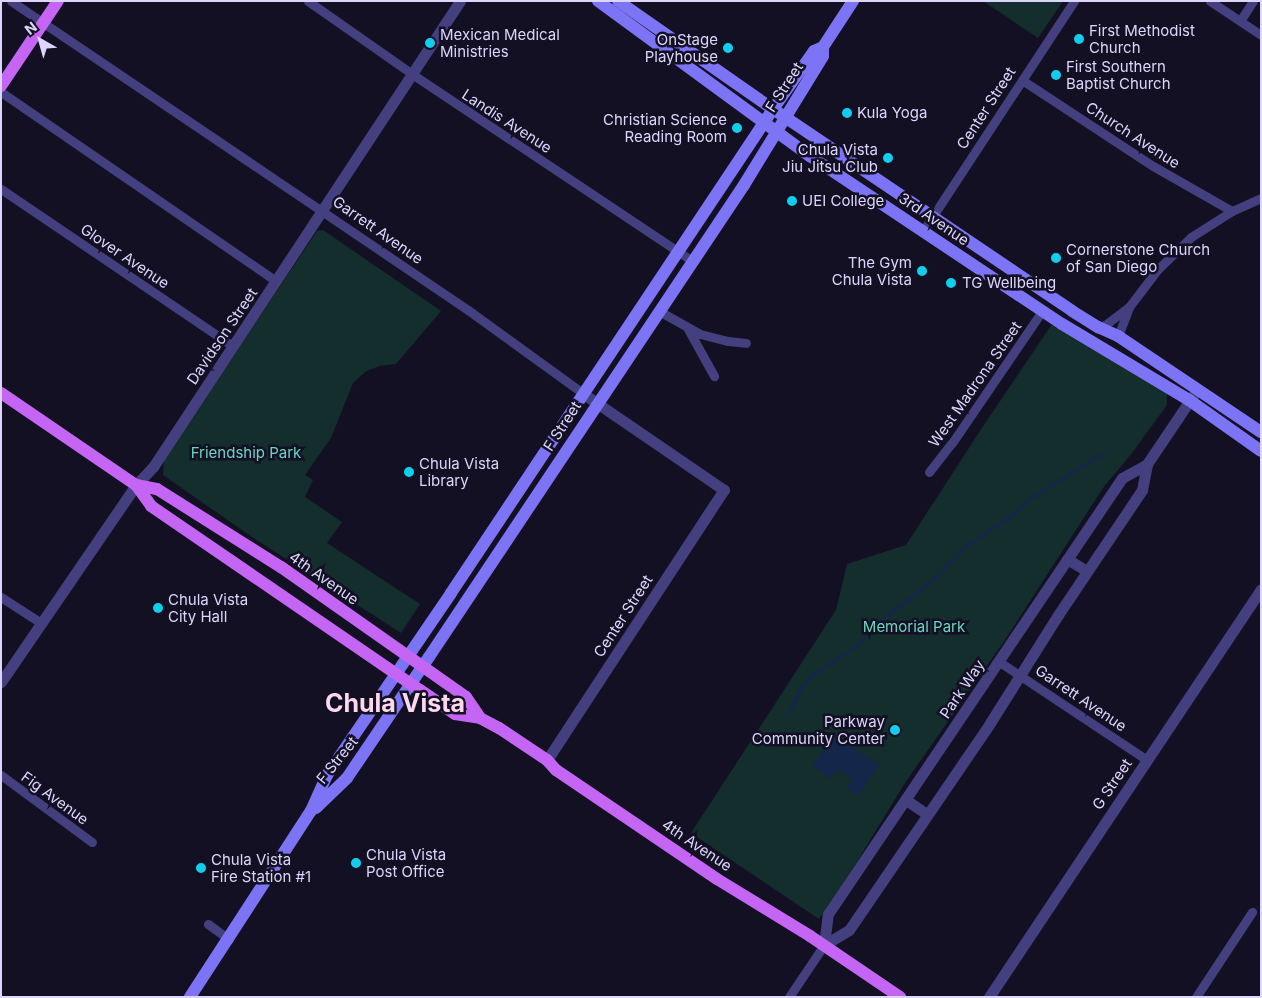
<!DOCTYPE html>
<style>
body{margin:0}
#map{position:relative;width:1262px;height:998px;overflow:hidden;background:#141024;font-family:Inter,sans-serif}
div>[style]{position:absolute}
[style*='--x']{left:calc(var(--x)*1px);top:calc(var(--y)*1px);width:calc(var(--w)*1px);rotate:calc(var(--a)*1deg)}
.green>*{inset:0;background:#142d2d}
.water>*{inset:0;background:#14274a}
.stream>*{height:3px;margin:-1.5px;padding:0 1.5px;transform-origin:1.5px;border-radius:1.5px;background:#14274a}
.minor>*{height:9px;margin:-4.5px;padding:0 4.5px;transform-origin:4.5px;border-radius:4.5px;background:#443f7f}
.tertiary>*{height:11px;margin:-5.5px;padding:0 5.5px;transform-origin:5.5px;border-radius:5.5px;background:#443f7f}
.secondary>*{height:12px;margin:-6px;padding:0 6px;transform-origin:6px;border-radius:6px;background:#7c74f5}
.primary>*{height:12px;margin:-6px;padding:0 6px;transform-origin:6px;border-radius:6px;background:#c465f4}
.dots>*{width:14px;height:14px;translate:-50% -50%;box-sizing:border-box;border:2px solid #141024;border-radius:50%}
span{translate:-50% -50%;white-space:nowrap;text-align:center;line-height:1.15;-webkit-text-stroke:5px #141024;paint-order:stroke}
.poi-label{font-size:15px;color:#dcd6fc}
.left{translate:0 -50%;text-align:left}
.right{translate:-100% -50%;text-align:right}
.street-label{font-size:15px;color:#dcd6fc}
.park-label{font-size:15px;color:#67d7bf}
.town-label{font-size:25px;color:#fcd8ee;font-weight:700}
.frame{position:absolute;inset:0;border:2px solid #dcd6fc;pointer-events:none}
.north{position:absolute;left:15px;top:15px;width:50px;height:50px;-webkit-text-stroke:4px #141024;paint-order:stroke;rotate:322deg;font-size:14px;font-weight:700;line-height:20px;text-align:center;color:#dcd6fc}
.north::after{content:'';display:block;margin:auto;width:18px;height:22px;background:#dcd6fc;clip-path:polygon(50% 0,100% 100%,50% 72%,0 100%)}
</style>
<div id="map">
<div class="green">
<i style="clip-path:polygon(983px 1px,1063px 1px,1038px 38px)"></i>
<i style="clip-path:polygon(323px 230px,441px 311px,396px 364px,379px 366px,365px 372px,353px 383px,331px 438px,305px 475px,313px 480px,305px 497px,342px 522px,327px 543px,420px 604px,401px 633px,252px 537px,163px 475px,164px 460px,317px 231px)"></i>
<i style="clip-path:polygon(1052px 324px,1167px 392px,1167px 405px,1132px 453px,1103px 488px,1005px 640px,905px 783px,853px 868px,819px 919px,691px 833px,836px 610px,847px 564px,906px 545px,978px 434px)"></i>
</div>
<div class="water">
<i style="clip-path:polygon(834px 735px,879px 765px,858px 796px,847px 788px,853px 779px,838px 769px,831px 779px,813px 766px)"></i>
</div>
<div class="stream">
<i style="--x:789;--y:713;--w:26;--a:-65"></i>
<i style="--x:800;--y:689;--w:17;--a:-50"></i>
<i style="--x:811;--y:676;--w:50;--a:-33.7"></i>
<i style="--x:853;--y:648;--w:37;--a:-45"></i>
<i style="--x:879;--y:622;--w:73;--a:-38.3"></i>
<i style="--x:936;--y:577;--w:45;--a:-45.9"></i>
<i style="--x:967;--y:545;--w:50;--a:-33.7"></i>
<i style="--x:1009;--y:517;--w:34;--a:-40"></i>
<i style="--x:1035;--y:495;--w:81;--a:-31.9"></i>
</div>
<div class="minor">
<i style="--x:11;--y:1;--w:552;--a:34.06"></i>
<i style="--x:468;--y:310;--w:143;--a:35.9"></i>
<i style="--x:308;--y:1;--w:134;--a:35"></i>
<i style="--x:418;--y:78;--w:329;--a:33.7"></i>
<i style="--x:1210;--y:1;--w:61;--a:33.7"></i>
<i style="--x:1240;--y:21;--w:24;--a:-57"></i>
<i style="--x:1022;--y:80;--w:157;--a:33.3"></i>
<i style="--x:1153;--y:166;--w:91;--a:29.7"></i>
<i style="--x:1;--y:92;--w:334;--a:34.5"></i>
<i style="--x:1;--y:189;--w:280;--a:34.1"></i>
<i style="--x:923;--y:231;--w:275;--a:-56.7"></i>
<i style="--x:659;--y:311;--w:47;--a:29.3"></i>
<i style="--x:700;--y:334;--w:29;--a:14"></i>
<i style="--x:728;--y:341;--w:18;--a:6"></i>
<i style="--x:1098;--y:327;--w:7;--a:-16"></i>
<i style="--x:1105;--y:325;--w:30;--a:-37"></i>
<i style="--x:688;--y:329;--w:54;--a:61"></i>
<i style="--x:1118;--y:336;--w:31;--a:-69"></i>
<i style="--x:1129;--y:307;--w:48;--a:-52.7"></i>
<i style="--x:1158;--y:269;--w:46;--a:-44.1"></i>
<i style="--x:1191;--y:237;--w:49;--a:-32.4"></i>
<i style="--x:1232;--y:211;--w:32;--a:-24"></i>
<i style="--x:929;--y:472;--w:37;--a:-52"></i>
<i style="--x:952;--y:443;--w:160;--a:-55.7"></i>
<i style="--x:1;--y:597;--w:48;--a:33"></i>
<i style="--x:998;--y:661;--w:179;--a:33.6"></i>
<i style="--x:1;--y:775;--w:113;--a:36.4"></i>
<i style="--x:208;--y:924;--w:26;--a:36"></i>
<i style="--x:789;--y:997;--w:63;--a:-56.1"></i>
<i style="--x:1196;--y:997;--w:102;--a:-56.6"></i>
</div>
<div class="tertiary">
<i style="--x:1067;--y:559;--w:23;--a:31"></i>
<i style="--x:1;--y:682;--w:239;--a:-55.6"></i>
<i style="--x:136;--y:485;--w:25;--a:-47"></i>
<i style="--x:153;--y:467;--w:558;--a:-56.62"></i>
<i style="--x:547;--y:760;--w:323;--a:-56.8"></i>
<i style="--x:724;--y:490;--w:170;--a:-145.6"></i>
<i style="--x:906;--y:800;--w:25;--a:34"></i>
<i style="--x:824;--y:945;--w:29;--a:-31"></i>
<i style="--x:849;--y:930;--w:250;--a:-55.7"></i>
<i style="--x:990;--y:723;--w:128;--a:-57.8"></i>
<i style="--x:1058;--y:615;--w:151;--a:-56.1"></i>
<i style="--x:1142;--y:490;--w:26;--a:-79"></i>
<i style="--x:1147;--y:464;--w:88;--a:-56.1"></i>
<i style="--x:824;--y:945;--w:31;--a:-83"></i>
<i style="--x:828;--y:914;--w:526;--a:-56.01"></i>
<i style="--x:1122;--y:478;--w:29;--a:-29"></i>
<i style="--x:989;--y:997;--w:490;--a:-56.3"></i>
</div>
<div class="secondary">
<i style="--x:598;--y:1;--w:263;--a:36.2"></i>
<i style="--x:810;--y:156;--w:303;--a:33.7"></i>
<i style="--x:1062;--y:324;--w:148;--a:30.9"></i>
<i style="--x:1189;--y:400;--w:88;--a:35.3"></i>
<i style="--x:618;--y:1;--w:189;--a:34.9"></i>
<i style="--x:773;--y:109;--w:361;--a:34"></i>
<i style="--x:1072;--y:311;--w:31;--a:32"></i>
<i style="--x:1098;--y:327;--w:22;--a:24"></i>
<i style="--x:1118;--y:336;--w:172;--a:33.9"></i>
<i style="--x:316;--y:808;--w:43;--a:-44.1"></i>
<i style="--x:347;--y:778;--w:146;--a:-55.9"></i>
<i style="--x:429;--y:657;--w:567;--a:-56.28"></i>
<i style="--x:744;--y:185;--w:151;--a:-58.5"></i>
<i style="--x:823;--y:56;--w:9;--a:-90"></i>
<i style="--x:190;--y:997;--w:222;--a:-57"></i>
<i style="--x:311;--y:811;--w:39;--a:-66"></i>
<i style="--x:327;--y:775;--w:220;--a:-55.7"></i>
<i style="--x:451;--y:593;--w:581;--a:-56.36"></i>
<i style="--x:773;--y:109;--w:71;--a:-54.7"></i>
<i style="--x:814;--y:51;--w:10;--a:-24"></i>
<i style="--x:823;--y:47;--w:55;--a:-56.9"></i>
</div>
<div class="primary">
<i style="--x:1;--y:86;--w:102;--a:-56.2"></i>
<i style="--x:1;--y:393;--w:163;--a:34.3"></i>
<i style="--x:136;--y:485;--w:26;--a:54"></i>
<i style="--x:151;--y:506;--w:326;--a:34.4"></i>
<i style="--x:420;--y:690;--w:42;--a:34.4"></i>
<i style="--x:455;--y:714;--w:25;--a:9"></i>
<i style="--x:480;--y:718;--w:21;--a:28"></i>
<i style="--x:499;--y:728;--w:58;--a:33.7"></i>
<i style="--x:547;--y:760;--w:13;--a:48"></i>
<i style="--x:556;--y:770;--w:194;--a:34.1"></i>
<i style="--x:717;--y:879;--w:109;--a:31.5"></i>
<i style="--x:810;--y:936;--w:109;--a:34.1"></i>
<i style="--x:136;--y:485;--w:21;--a:11"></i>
<i style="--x:157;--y:489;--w:146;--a:32.2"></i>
<i style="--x:281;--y:567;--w:226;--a:35.1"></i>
<i style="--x:466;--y:697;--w:25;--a:56"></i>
</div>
<div class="dots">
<i style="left:1079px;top:39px;background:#11cfec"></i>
<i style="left:430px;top:43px;background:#11cfec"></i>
<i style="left:728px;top:48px;background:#11cfec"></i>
<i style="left:1056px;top:75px;background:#11cfec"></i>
<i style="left:847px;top:113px;background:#11cfec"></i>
<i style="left:737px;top:128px;background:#11cfec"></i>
<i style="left:888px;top:158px;background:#11cfec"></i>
<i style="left:792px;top:201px;background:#11cfec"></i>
<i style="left:1056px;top:258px;background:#11cfec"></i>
<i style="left:922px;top:271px;background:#11cfec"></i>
<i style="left:951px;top:283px;background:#11cfec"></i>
<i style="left:409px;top:472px;background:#11cfec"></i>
<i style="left:158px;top:608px;background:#11cfec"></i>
<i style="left:895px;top:730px;background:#11cfec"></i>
<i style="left:356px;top:863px;background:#11cfec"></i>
<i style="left:201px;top:868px;background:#11cfec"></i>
</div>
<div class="poi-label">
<span class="left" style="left:1089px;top:39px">First Methodist<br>Church</span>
<span class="left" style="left:440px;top:43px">Mexican Medical<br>Ministries</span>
<span class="right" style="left:718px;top:48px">OnStage<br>Playhouse</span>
<span class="left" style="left:1066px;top:75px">First Southern<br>Baptist Church</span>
<span class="left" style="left:857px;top:113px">Kula Yoga</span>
<span class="right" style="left:727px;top:128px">Christian Science<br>Reading Room</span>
<span class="right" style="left:878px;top:158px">Chula Vista<br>Jiu Jitsu Club</span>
<span class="left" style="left:802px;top:201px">UEI College</span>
<span class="left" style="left:1066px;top:258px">Cornerstone Church<br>of San Diego</span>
<span class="right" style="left:912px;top:271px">The Gym<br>Chula Vista</span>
<span class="left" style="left:962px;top:283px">TG Wellbeing</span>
<span class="left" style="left:419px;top:472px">Chula Vista<br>Library</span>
<span class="left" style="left:168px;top:608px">Chula Vista<br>City Hall</span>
<span class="right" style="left:885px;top:730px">Parkway<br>Community Center</span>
<span class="left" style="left:366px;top:863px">Chula Vista<br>Post Office</span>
<span class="left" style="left:211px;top:868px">Chula Vista<br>Fire Station #1</span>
</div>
<div class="street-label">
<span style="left:784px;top:87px;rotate:-57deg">F Street</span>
<span style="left:986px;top:108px;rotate:-57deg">Center Street</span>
<span style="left:507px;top:121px;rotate:33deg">Landis Avenue</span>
<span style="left:1133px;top:135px;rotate:33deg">Church Avenue</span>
<span style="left:934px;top:219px;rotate:34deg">3rd Avenue</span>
<span style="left:378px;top:230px;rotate:35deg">Garrett Avenue</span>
<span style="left:125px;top:256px;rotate:34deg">Glover Avenue</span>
<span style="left:222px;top:336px;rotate:-56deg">Davidson Street</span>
<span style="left:975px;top:384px;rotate:-55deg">West Madrona Street</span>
<span style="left:562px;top:426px;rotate:-57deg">F Street</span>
<span style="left:324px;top:578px;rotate:35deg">4th Avenue</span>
<span style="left:623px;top:616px;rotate:-57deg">Center Street</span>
<span style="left:962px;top:689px;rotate:-56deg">Park Way</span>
<span style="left:1081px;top:698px;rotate:34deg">Garrett Avenue</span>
<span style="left:337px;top:760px;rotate:-51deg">F Street</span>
<span style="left:1112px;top:784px;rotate:-56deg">G Street</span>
<span style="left:55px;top:798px;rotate:36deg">Fig Avenue</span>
<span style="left:697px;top:845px;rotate:34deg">4th Avenue</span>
</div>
<div class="park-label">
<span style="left:246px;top:453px">Friendship Park</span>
<span style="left:914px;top:627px">Memorial Park</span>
</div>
<div class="town-label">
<span style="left:395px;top:703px">Chula Vista</span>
</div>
<div class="frame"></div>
<div class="north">N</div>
</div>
